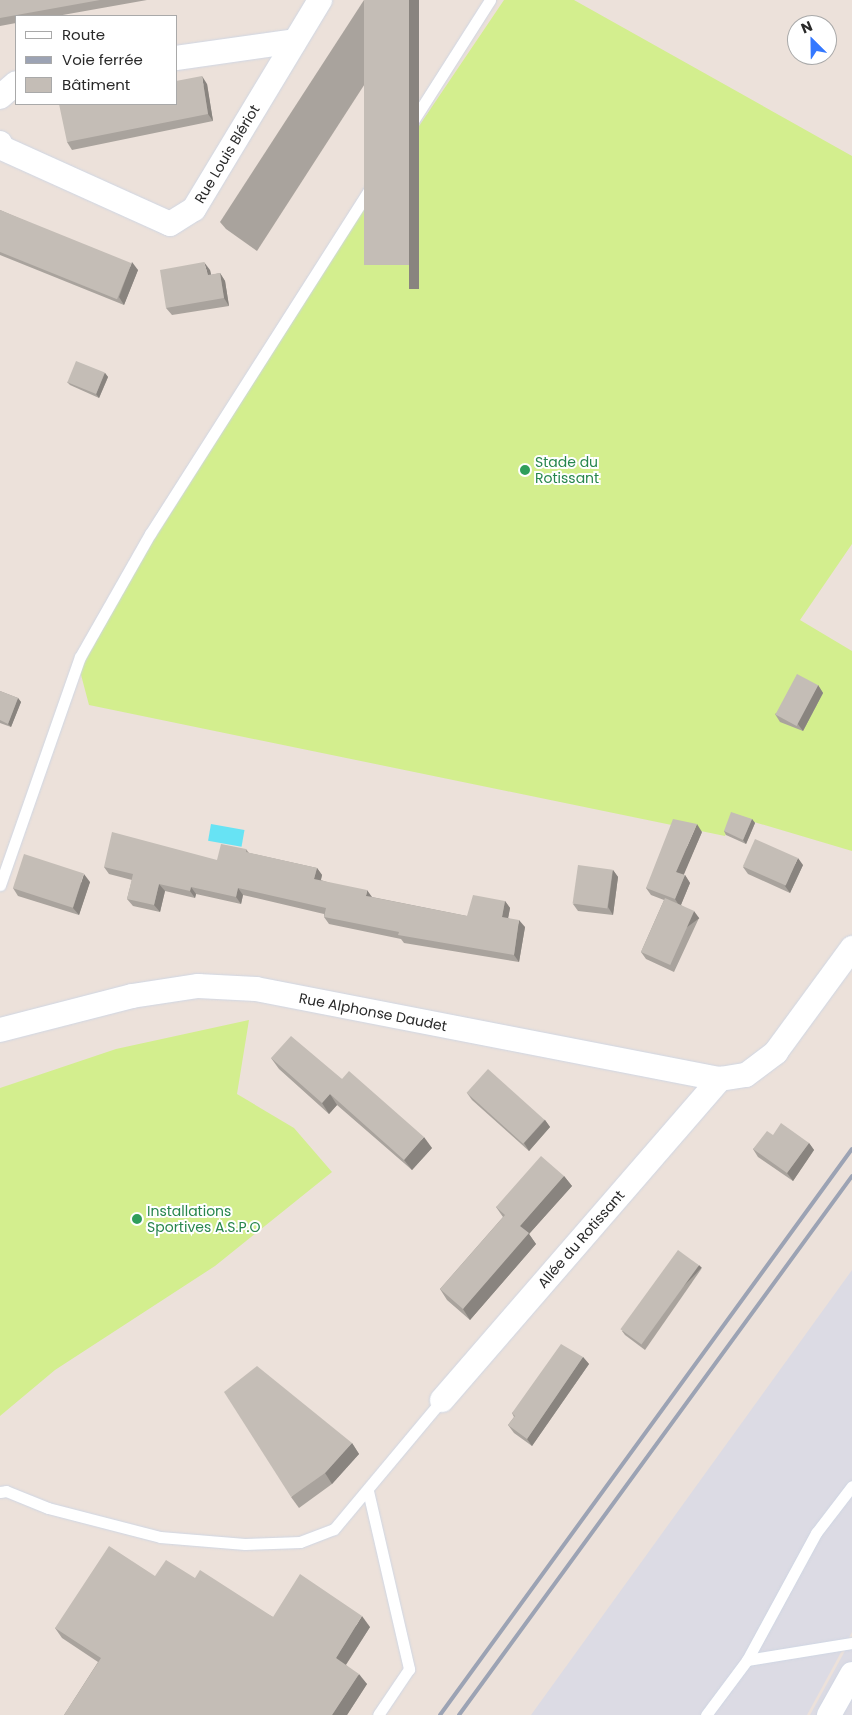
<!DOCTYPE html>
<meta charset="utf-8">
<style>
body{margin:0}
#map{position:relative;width:852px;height:1715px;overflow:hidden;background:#ece1da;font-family:Poppins,sans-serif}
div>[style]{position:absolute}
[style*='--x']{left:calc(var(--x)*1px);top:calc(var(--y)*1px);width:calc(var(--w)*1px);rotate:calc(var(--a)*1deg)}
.industrial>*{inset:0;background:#dcdbe4}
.pitch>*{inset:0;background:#d3ee8e}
.water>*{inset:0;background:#67e3f4;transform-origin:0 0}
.roads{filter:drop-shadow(0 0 1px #cfd6e3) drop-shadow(0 0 1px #cfd6e3)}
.service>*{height:11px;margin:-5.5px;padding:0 5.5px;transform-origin:5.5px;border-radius:5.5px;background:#fff}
.minor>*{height:24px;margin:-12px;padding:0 12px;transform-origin:12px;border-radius:12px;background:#fff}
.rail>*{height:4px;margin:-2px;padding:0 2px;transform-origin:2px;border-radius:2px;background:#9ca3b4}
.wall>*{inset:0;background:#a9a39d}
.shaded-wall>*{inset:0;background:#89847f;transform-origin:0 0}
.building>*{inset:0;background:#c4bdb6;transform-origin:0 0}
.dots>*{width:14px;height:14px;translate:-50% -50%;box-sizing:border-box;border:2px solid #fff;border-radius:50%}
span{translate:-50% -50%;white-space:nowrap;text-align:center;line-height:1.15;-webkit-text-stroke:4px #fff;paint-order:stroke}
.street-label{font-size:14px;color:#292929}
.leisure-label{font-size:14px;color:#27864d}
.left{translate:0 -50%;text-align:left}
.legend{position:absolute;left:15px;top:15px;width:162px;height:90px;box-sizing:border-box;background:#fff;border:1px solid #a9a9a9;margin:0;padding:6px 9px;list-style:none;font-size:15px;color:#292929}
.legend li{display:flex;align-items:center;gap:10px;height:25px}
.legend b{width:25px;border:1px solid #a9a9a9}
.north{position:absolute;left:787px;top:15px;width:50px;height:50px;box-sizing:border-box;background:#fff;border:1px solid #a9a9a9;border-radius:50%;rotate:337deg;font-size:14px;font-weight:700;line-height:20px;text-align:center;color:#292929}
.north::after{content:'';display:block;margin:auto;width:18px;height:22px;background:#3478ff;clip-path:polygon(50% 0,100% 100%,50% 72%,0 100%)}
</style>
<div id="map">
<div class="industrial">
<i style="clip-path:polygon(852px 1270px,852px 1632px,807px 1715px,531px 1715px)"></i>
<i style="clip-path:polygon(852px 1638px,852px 1715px,810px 1715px)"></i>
</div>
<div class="pitch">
<i style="clip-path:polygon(504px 0,574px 0,852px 156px,852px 544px,800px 620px,852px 651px,852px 851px,734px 816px,725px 836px,89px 705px,80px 671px,133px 573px,369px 200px)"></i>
<i style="clip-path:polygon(249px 1020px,237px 1094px,294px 1128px,332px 1172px,215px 1266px,55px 1370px,0 1416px,0 1088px,116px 1049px)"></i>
</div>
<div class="water">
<i style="left:211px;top:824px;width:34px;height:17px;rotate:10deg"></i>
</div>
<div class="roads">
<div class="service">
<i style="--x:0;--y:885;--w:242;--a:-70.7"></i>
<i style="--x:80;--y:657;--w:142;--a:-60.4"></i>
<i style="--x:150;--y:534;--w:633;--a:-57.51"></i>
<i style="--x:368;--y:1491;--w:183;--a:77"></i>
<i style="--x:409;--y:1669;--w:55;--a:124"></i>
<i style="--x:0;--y:1492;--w:6;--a:-9"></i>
<i style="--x:6;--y:1491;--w:45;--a:22"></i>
<i style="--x:48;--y:1508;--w:116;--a:14.5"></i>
<i style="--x:160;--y:1537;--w:85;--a:4.7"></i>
<i style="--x:245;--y:1544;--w:55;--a:-2.1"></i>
<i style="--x:300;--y:1542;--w:36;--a:-21"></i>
<i style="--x:334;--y:1529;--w:168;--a:-50.1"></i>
<i style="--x:747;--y:1660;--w:145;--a:-61.5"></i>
<i style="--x:816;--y:1533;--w:59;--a:-52.5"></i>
<i style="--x:706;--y:1715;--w:69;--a:-53.3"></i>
<i style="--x:747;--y:1660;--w:106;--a:-9.2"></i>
</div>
<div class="minor">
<i style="--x:176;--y:58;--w:120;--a:-8.1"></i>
<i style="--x:0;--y:97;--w:21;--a:-41"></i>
<i style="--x:0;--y:143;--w:5;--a:68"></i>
<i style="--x:2;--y:148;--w:184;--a:24.3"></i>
<i style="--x:170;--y:224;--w:28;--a:-32"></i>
<i style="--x:194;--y:209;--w:244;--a:-58.9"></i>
<i style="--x:0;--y:1030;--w:136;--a:-14.4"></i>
<i style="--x:132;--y:996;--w:67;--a:-8.6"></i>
<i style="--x:198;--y:986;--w:58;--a:3"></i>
<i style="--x:256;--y:989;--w:473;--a:11"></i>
<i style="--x:720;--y:1079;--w:26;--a:-9"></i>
<i style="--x:746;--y:1075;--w:38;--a:-37"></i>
<i style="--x:776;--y:1052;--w:129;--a:-53.8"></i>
<i style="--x:442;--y:1400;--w:425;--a:-49.1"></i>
<i style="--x:829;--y:1715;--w:47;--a:-60.7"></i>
</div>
</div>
<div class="rail">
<i style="--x:440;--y:1715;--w:700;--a:-53.95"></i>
<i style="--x:459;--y:1715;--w:667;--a:-53.9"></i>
</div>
<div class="wall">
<i style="clip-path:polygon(0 0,147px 0,57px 16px,16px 16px,16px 23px,0 26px)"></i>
<i style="clip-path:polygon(364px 0,419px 0,257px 251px,226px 229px,220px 222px)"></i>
<i style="clip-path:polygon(207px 84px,213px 121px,72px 150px,67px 142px)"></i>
<i style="clip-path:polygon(0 210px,138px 270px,124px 305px,0 255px)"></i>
<i style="clip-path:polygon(210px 270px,211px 275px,220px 273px,225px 281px,229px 306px,172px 315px,166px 308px)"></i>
<i style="clip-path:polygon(105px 373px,108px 377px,99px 398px,70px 385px,67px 382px)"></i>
<i style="clip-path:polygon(818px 685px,823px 693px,803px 731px,780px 722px,775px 714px)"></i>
<i style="clip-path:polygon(0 691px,18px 698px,21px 702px,11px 727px,0 723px)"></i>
<i style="clip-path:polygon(752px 819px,755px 823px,746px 844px,726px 835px,724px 831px)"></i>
<i style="clip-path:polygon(702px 832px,683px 875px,685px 875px,690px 883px,681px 905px,699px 918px,674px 972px,646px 959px,641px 952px,664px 900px,651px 895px,646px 888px)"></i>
<i style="clip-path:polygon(246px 849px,249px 853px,317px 868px,322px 875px,321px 880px,372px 897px,467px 916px,505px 901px,510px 908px,508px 918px,525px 927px,519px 962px,404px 943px,401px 939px,329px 924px,324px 917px,324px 914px,243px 895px,241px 904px,196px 894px,195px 898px,165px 891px,160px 912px,133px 906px,127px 899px,132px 880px,109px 874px,104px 867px,217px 860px)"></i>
<i style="clip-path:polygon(803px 865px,790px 893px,748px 874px,743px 867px)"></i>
<i style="clip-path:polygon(613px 870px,618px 877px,613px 915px,578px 911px,573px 904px)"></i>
<i style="clip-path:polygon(90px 882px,79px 915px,18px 896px,13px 888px)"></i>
<i style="clip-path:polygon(271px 1058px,342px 1079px,432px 1148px,412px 1170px,337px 1105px,329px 1114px,279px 1069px)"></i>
<i style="clip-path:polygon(467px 1093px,545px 1120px,550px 1127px,529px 1151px,472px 1100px)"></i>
<i style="clip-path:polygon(773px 1135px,809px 1143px,814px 1150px,793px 1181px,758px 1157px,753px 1149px)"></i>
<i style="clip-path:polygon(564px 1176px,572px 1186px,529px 1234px,536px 1244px,470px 1320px,447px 1300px,440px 1289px,503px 1217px,496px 1207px)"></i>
<i style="clip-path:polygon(702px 1268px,645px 1350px,625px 1335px,622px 1331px)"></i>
<i style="clip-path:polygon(583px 1357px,589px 1364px,532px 1446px,514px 1433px,508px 1425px,514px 1417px,512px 1413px)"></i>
<i style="clip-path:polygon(352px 1443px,359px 1454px,332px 1484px,299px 1508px,291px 1497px)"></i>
<i style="clip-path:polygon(155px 1576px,195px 1578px,273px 1617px,370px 1627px,346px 1665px,367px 1684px,347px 1715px,64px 1715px,98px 1662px,62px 1638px,55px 1628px)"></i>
</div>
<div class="shaded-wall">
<i style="left:409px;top:0;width:10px;height:289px"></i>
<i style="clip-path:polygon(202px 76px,207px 84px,213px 121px,208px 114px)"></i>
<i style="clip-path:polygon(132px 262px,138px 270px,124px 305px,119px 297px)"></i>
<i style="clip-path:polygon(204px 262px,210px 270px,213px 283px,208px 275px)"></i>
<i style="clip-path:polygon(220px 273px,225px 281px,229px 306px,224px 298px)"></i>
<i style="clip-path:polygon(105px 373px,108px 377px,99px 398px,96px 394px)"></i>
<i style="clip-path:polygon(818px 685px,823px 693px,803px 731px,797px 723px)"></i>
<i style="clip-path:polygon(18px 698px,21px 702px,11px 727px,8px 724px)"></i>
<i style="clip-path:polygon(752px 819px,755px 823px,746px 844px,743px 840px)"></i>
<i style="clip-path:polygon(697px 824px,702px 832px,682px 879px,676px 872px)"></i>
<i style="clip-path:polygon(798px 858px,803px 865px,790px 893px,785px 886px)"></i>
<i style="clip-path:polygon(317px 868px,322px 875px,319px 887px,314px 879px)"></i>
<i style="clip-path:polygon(613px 870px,618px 877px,613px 915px,608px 907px)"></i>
<i style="clip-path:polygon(84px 874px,90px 882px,79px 915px,73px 908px)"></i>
<i style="clip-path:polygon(685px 875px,690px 883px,680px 907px,675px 899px)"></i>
<i style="clip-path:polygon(159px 884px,165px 891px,160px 912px,154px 905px)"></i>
<i style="clip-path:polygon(191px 887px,196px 894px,195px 898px,190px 891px)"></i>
<i style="clip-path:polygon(238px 888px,243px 895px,241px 904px,236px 897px)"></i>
<i style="clip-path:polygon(367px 890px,372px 897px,366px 896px)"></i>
<i style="clip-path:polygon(505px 901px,510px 908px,507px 924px,502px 917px)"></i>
<i style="left:694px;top:911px;width:9px;height:60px;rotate:54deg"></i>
<i style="clip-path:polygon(519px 920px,525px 927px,519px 962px,514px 955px)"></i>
<i style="clip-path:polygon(330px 1094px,337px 1105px,329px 1114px,322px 1103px)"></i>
<i style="clip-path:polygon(545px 1120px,550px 1127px,529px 1151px,524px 1143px)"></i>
<i style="clip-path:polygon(424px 1137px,432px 1148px,412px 1170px,404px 1160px)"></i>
<i style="clip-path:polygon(809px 1143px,814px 1150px,793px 1181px,787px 1173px)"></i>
<i style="clip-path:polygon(564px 1176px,572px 1186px,529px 1234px,536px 1244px,470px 1320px,463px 1309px,520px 1226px)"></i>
<i style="left:699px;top:1265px;width:4px;height:98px;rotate:45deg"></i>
<i style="clip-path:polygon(583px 1357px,589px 1364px,532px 1446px,527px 1439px)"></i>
<i style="clip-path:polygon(352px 1443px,359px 1454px,332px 1484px,325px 1473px)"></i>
<i style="clip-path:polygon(362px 1616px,370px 1627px,343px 1669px,336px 1658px)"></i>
<i style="clip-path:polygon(359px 1674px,367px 1684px,347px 1715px,332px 1715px)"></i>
</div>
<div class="building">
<i style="clip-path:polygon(0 0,100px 0,0 18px)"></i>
<i style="left:364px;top:0;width:45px;height:265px"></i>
<i style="clip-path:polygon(202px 76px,208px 114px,67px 142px,59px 104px,176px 104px,176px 81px)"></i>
<i style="left:0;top:210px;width:142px;height:39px;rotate:22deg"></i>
<i style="clip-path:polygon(204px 262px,208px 275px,220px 273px,224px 298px,166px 308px,160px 270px)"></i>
<i style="left:76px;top:361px;width:31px;height:23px;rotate:22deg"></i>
<i style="left:797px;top:674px;width:24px;height:46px;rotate:28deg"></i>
<i style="clip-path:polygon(0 691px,18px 698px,8px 724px,0 720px)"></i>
<i style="clip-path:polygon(731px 812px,752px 819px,743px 840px,724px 831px)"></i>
<i style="clip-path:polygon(673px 819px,697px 824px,676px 872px,685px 875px,675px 899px,646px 888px)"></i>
<i style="clip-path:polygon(112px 832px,217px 860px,221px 844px,246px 849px,246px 852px,317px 868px,314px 879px,367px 890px,366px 896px,467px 916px,473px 895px,505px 901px,502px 917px,519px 920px,514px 955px,398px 935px,399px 932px,324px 917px,326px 908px,238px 888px,236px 897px,191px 887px,190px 891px,159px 884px,154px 905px,127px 899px,133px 874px,104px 867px)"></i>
<i style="left:755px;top:839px;width:47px;height:30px;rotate:24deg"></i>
<i style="left:24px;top:854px;width:63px;height:36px;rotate:18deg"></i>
<i style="left:578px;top:865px;width:35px;height:39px;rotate:8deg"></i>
<i style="left:665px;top:898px;width:32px;height:59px;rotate:24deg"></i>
<i style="clip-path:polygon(291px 1036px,342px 1079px,349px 1071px,424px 1137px,404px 1160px,330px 1094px,322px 1103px,271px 1058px)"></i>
<i style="left:488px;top:1069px;width:76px;height:32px;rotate:42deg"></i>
<i style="clip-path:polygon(781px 1123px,809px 1143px,787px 1173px,753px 1149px,767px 1131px,773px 1135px)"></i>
<i style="clip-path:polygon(541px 1156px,564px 1176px,520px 1226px,529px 1233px,463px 1309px,440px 1289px,505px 1215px,496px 1207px)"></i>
<i style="left:678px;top:1250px;width:26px;height:98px;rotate:36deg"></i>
<i style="clip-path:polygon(561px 1344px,583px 1357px,527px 1439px,508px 1425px,515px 1416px,512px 1413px)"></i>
<i style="clip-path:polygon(257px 1366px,352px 1443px,325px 1473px,291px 1497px,224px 1392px)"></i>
<i style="clip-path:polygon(109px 1546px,155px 1576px,166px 1560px,195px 1578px,200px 1570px,273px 1617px,300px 1574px,362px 1616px,336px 1658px,359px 1674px,332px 1715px,64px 1715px,101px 1658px,55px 1628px)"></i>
</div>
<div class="dots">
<i style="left:525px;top:470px;background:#2e9e5b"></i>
<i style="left:137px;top:1219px;background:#2e9e5b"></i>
</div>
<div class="street-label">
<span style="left:227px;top:154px;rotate:-59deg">Rue Louis Blériot</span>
<span style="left:373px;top:1012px;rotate:11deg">Rue Alphonse Daudet</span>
<span style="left:581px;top:1239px;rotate:-49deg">Allée du Rotissant</span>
</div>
<div class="leisure-label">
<span class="left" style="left:535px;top:470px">Stade du<br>Rotissant</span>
<span class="left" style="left:147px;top:1219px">Installations<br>Sportives A.S.P.O</span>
</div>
<ul class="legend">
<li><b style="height:6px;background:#fff"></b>Route</li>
<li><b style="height:6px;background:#9ca3b4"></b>Voie ferrée</li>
<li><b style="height:14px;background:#c4bdb6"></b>Bâtiment</li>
</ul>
<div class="north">N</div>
</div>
